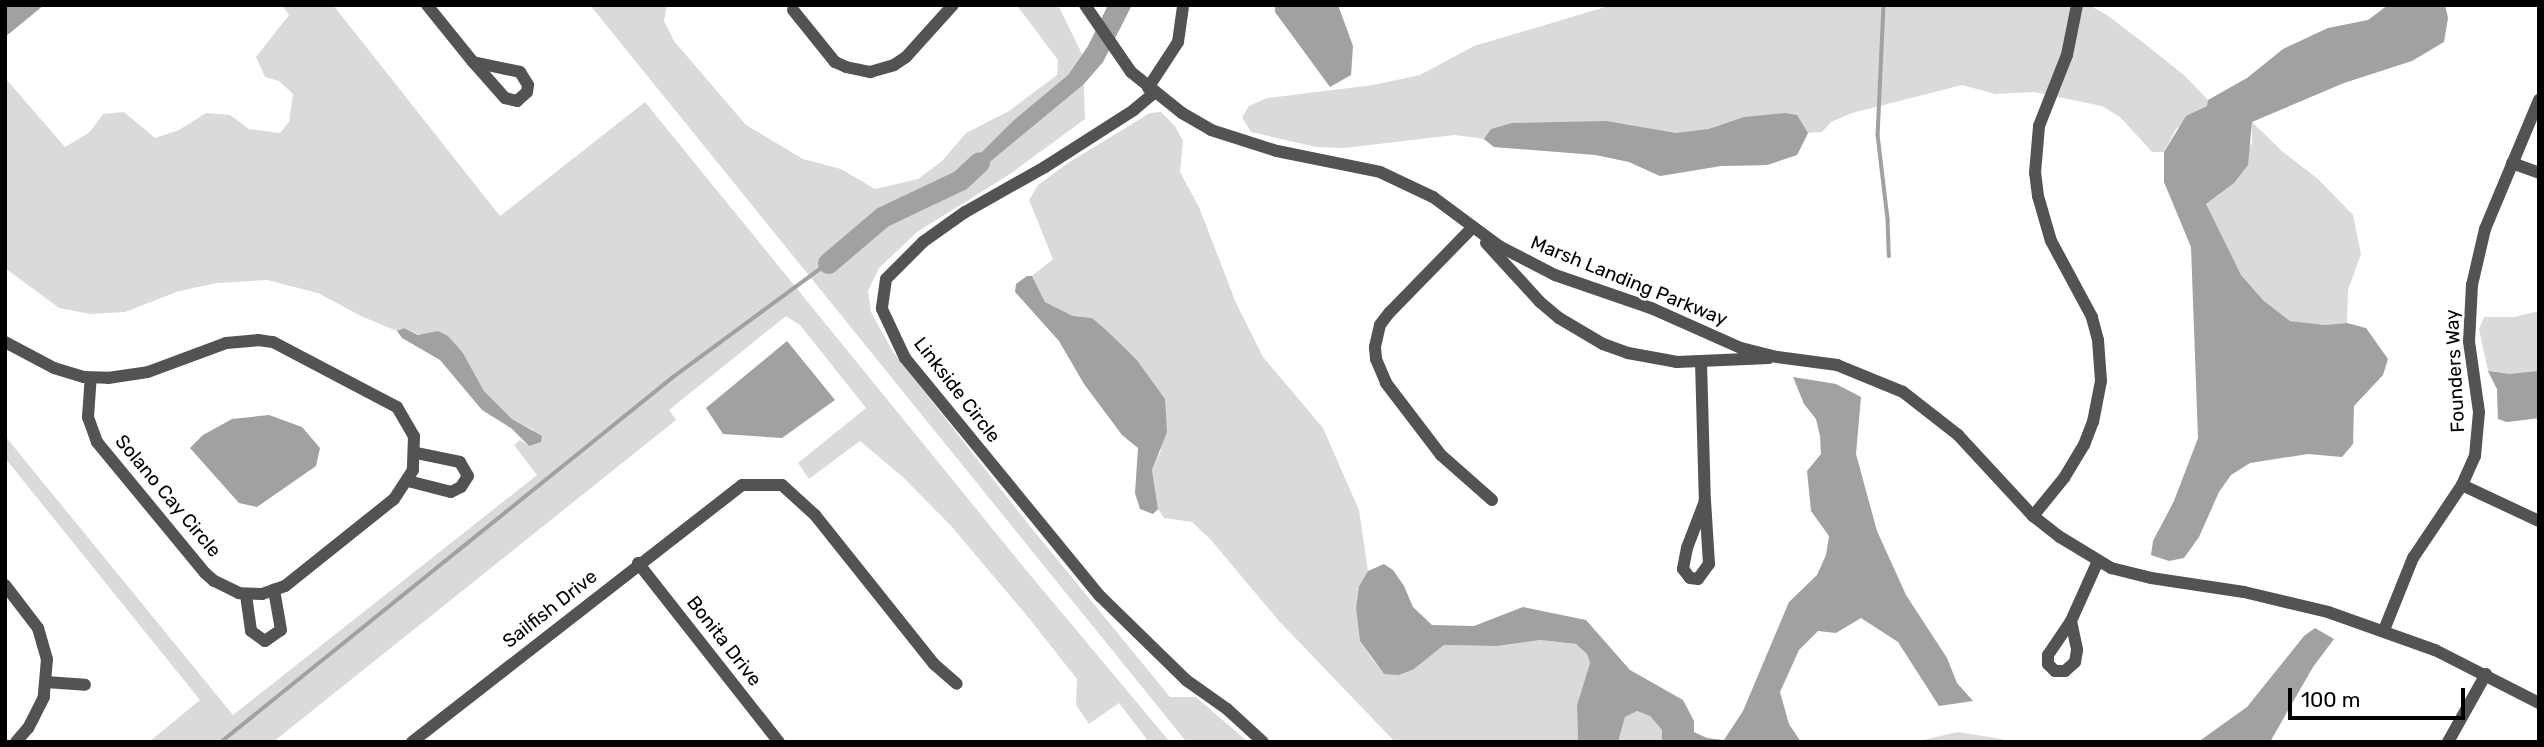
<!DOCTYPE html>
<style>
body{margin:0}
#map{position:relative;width:2544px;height:747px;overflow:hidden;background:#fff;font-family:Rubik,sans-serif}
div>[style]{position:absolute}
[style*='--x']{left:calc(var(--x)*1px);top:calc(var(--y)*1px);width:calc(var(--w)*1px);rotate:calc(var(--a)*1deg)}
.green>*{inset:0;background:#dadada}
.water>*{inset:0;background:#a1a1a1}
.stream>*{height:3.5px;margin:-1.75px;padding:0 1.75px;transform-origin:1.75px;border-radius:1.75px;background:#a1a1a1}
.river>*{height:21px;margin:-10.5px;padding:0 10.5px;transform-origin:10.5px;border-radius:10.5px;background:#a1a1a1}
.minor>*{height:12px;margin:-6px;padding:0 6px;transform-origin:6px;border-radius:6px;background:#535353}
span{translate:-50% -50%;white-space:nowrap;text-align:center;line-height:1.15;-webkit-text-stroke:5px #fff;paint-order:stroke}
.street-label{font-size:19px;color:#000}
.frame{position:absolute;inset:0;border:7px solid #000;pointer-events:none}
.scale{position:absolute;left:2288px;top:688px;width:177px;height:32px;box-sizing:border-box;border:4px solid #000;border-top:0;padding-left:9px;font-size:21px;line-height:24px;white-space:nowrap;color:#000;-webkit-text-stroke:5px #fff;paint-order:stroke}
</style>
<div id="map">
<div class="green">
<i style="clip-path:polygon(282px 5px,333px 5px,500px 216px,645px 102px,1026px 570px,1170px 742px,1149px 742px,1119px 703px,1089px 724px,1076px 705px,1077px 679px,1028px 617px,952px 527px,904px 478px,860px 441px,809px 479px,798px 463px,866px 408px,800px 325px,786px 316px,669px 410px,676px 420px,273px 742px,149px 742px,200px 700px,5px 458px,5px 436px,233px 715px,537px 475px,514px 445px,520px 440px,529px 446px,533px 430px,512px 419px,484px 391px,463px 353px,404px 328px,397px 331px,363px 317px,318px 293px,267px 280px,217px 283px,179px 291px,125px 312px,91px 314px,59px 308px,5px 268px,5px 78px,65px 147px,90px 132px,103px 114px,124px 112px,155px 138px,179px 130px,206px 113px,230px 115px,249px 129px,280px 133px,289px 122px,293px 94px,279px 81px,265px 77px,256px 57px,289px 15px)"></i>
<i style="clip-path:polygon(590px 5px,667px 5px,664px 21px,674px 41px,746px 125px,803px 159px,841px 169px,875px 189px,918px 179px,942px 161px,966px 133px,1009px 111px,1057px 75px,1058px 60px,1018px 7px,1058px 5px,1082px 54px,1068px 75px,1014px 120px,995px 141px,1031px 125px,1084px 84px,1085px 119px,1010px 174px,917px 232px,879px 268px,868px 291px,871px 312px,893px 352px,1029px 525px,1170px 697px,1196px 697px,1248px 742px,1185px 740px)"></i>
<i style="clip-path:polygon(1612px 5px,2089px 5px,2107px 15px,2145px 44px,2185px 76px,2208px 100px,2207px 106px,2176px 129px,2164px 152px,2152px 152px,2120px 117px,2102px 106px,2034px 92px,1995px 94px,1962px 85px,1852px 113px,1831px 122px,1822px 132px,1808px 133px,1797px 155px,1767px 165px,1721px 166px,1660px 176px,1629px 162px,1596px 155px,1494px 147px,1484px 139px,1455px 135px,1344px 148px,1316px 147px,1251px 132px,1242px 117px,1249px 106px,1267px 98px,1373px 85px,1420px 75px,1474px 46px)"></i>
<i style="clip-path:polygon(1161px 112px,1175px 126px,1183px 141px,1180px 172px,1199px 207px,1236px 303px,1263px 357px,1323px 428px,1359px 510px,1368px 571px,1359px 586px,1356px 608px,1360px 641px,1372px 659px,1384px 674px,1414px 669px,1444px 645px,1497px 646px,1540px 640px,1576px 644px,1587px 654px,1590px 663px,1577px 705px,1578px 742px,1395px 742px,1279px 621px,1211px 540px,1192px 522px,1164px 518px,1158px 509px,1152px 470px,1161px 450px,1136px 359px,1092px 318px,1073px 316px,1045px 302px,1032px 276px,1053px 259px,1029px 200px,1038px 185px,1068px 163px,1150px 113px)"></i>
<i style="clip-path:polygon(2252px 122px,2283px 152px,2318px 179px,2353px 215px,2361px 254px,2348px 290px,2347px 323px,2325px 325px,2290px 321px,2264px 301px,2241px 275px,2210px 216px,2206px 203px,2219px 195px,2252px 143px)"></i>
<i style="clip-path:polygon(2539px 311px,2539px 418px,2507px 422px,2498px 419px,2497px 389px,2488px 371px,2479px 329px,2484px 317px,2514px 317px)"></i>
<i style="clip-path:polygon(1637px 711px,1650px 716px,1662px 730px,1662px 742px,1618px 742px,1625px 717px)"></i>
<i style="clip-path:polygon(1958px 732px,2002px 739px,2005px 742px,1914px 742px)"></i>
</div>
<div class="water">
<i style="clip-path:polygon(5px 5px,44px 5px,5px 37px)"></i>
<i style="clip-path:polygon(1108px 5px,1132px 5px,1103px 62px,1084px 84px,968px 180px,960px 180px,960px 174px,1014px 120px,1068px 75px,1088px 46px)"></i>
<i style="clip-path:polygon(1275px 5px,1338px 5px,1353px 46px,1351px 75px,1330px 87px,1275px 12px)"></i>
<i style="clip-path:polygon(2388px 5px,2445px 5px,2448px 18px,2444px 42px,2412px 61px,2344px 83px,2252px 122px,2248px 165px,2234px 183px,2206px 204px,2241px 275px,2264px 301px,2290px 321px,2325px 325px,2347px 323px,2366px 328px,2388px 359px,2383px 375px,2354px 406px,2353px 444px,2342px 457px,2308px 454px,2250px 463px,2231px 475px,2219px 492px,2199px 537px,2184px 558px,2169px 561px,2151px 555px,2153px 541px,2174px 501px,2198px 438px,2191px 247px,2164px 182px,2164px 152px,2186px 116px,2207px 106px,2208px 100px,2247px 78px,2283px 49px,2328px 28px,2368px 20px)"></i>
<i style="clip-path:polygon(1785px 113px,1797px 115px,1808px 133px,1797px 155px,1767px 165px,1721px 166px,1660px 176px,1629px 162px,1596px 155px,1494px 147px,1484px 139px,1491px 129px,1512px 123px,1606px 121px,1676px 133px,1709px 129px,1744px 117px)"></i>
<i style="clip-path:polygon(1027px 276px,1032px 276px,1045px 302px,1073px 316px,1092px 318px,1105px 329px,1136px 359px,1165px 399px,1167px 432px,1152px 470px,1158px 509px,1153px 514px,1140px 509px,1135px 493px,1138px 448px,1122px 435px,1084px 384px,1059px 341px,1015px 292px,1016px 284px)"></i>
<i style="clip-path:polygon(404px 328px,418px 335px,438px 331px,448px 336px,463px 353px,484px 391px,512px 419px,542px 436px,541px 442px,529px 446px,511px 428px,482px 410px,440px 360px,402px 338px,397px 331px)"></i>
<i style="clip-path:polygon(787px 341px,835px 400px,782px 438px,723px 434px,706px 408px)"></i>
<i style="clip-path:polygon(2488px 371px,2509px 374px,2539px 371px,2539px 418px,2507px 422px,2498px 419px,2497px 389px)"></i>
<i style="clip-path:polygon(1793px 377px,1836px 384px,1861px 397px,1856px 454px,1877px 531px,1906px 595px,1947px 658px,1957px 683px,1973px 701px,1939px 706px,1898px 642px,1861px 618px,1836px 633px,1818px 631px,1799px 650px,1780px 692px,1789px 724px,1801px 742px,1662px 742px,1662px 730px,1650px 716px,1637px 711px,1625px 717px,1618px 742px,1578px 742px,1577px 705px,1590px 663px,1587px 654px,1576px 644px,1540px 640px,1497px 646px,1444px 645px,1414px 669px,1399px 675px,1384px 674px,1360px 641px,1356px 608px,1359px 586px,1368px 571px,1384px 564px,1393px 570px,1404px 586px,1413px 607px,1432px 625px,1474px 626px,1523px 607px,1586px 620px,1630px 670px,1683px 700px,1694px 721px,1694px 732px,1707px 738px,1724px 740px,1743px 711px,1789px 602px,1817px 575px,1826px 555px,1829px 536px,1811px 511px,1807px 471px,1821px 454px,1820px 436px,1816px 419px,1804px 404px)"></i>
<i style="clip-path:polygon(269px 415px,302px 427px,320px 448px,316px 466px,257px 507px,239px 503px,190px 448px,203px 435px,232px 419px)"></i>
<i style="clip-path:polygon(2315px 628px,2334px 639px,2313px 667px,2270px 742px,2198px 742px,2247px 707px,2304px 636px)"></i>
</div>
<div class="stream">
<i style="--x:1884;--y:5;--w:130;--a:92.6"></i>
<i style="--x:1878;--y:135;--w:85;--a:83.2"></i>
<i style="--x:1888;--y:219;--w:37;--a:88"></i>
<i style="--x:221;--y:742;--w:580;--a:-38.91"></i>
<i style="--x:672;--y:378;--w:194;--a:-36.4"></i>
</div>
<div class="river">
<i style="--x:828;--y:263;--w:71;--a:-40.4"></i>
<i style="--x:882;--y:217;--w:86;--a:-25.4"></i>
<i style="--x:960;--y:180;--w:26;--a:-43"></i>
</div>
<div class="minor">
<i style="--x:427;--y:5;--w:73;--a:51.1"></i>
<i style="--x:1085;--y:5;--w:81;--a:55.5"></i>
<i style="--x:1131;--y:72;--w:65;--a:38.8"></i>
<i style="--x:1182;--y:113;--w:34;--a:30"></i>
<i style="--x:1211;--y:130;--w:69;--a:17.7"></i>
<i style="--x:1277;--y:151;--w:105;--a:11.5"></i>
<i style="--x:1380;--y:172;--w:59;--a:25.3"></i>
<i style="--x:1433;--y:197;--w:82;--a:36.6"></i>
<i style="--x:1499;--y:246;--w:63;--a:27.4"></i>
<i style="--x:1555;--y:275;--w:102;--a:19"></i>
<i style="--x:1651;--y:308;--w:98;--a:24"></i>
<i style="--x:1741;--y:348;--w:37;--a:14"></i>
<i style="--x:1777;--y:357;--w:61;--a:7.6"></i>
<i style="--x:1837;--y:365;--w:71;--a:22.2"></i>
<i style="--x:1903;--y:392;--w:70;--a:38"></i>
<i style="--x:1958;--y:435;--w:110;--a:47.2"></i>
<i style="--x:2033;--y:516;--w:34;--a:38"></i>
<i style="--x:2060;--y:537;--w:60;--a:31.3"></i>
<i style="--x:2111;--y:568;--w:41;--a:14"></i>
<i style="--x:2151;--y:578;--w:94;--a:8.6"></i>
<i style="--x:2244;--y:592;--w:86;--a:13.4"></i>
<i style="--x:2328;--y:612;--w:114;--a:19.6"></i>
<i style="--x:2435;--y:650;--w:117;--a:27"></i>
<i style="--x:793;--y:10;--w:67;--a:51.1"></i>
<i style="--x:835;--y:62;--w:12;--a:24"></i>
<i style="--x:846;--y:67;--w:25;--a:12"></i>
<i style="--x:870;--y:72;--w:25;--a:-16"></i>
<i style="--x:894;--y:65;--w:14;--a:-34"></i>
<i style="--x:906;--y:57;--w:70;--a:-47.9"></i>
<i style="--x:473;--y:62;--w:48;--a:12"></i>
<i style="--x:520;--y:72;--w:15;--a:58"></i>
<i style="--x:528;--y:85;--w:7;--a:98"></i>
<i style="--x:527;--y:92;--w:13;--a:138"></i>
<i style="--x:517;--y:101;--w:12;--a:-166"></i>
<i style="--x:505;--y:98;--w:48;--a:-131.6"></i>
<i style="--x:1148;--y:88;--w:55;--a:-56.9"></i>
<i style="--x:1178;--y:42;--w:37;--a:-82"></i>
<i style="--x:1154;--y:93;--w:26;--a:140"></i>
<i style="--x:1134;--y:110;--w:106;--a:147.4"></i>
<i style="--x:1045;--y:167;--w:92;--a:150.6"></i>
<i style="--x:965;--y:212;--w:52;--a:144.5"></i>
<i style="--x:923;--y:242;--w:52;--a:135"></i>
<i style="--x:886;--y:279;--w:30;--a:98"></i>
<i style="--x:882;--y:309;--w:54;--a:64.9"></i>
<i style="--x:905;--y:358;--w:308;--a:50.7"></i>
<i style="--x:1100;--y:596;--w:120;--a:44.3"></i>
<i style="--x:1186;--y:680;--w:50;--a:35.3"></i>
<i style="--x:1227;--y:709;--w:49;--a:42.5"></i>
<i style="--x:2512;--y:163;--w:29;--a:20"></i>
<i style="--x:1473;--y:227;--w:120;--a:134.3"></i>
<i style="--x:1389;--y:313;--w:15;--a:127"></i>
<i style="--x:1380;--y:325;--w:23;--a:103"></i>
<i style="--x:1375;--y:347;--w:12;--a:85"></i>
<i style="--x:1376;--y:359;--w:26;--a:67"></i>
<i style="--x:1386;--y:383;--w:91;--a:52.6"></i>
<i style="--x:1441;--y:455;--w:68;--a:41.4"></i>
<i style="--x:1486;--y:243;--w:80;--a:47.5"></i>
<i style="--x:1540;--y:302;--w:25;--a:40"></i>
<i style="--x:1559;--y:318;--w:51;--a:30.6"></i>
<i style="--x:1603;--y:344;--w:27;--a:20"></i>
<i style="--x:1628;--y:353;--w:50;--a:10.4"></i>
<i style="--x:1677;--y:362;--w:92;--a:-2.5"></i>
<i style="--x:5;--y:342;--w:55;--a:28"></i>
<i style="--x:54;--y:368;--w:31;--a:17"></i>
<i style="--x:84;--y:377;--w:24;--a:2"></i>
<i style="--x:108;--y:378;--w:40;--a:-8.5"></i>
<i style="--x:148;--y:372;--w:83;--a:-20.4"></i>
<i style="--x:226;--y:343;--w:32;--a:-5"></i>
<i style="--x:258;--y:340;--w:15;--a:8"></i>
<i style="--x:273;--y:342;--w:140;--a:27.7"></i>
<i style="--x:397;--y:407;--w:34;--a:60"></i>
<i style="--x:414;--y:436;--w:34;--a:92"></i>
<i style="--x:413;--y:470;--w:35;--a:123"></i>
<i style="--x:394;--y:499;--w:139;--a:141.4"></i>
<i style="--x:285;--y:586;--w:24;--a:161"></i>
<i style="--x:262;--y:594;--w:23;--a:-178"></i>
<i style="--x:239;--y:593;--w:28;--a:-154"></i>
<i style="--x:214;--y:581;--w:12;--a:-138"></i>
<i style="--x:205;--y:573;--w:170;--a:-129.5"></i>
<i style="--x:97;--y:442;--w:27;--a:-110"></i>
<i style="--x:88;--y:417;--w:39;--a:-86"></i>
<i style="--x:1701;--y:362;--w:139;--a:88.4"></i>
<i style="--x:1705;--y:501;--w:50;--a:111"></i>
<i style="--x:1687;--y:548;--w:21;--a:101"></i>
<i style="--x:1683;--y:569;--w:11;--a:52"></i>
<i style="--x:1690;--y:578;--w:8;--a:7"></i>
<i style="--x:1698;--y:579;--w:19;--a:-54"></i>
<i style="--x:1709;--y:564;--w:63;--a:-93.6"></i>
<i style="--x:408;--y:481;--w:44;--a:14.3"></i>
<i style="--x:451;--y:492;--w:11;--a:-27"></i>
<i style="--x:461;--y:487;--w:13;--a:-58"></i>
<i style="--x:468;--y:476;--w:16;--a:-120"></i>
<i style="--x:460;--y:462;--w:45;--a:-168.4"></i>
<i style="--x:2462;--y:485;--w:85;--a:25.1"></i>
<i style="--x:2033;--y:516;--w:49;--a:-50.8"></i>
<i style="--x:2064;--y:478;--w:39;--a:-59"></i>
<i style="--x:2084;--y:445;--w:25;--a:-69"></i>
<i style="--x:2093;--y:422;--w:42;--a:-79"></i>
<i style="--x:2101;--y:381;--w:41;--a:-94.2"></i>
<i style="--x:2098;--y:340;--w:24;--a:-105"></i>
<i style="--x:2092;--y:317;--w:86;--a:-118.3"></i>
<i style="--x:2051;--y:241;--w:47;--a:-106.1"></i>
<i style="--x:2038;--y:196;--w:23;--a:-97"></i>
<i style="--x:2035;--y:173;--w:47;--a:-85.1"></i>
<i style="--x:2039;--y:126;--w:76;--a:-68.5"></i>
<i style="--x:2067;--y:55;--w:51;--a:-78.7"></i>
<i style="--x:638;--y:563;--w:228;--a:51.8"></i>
<i style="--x:5;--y:585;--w:54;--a:52.5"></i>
<i style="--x:38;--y:628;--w:32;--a:74"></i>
<i style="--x:47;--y:659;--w:38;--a:95"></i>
<i style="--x:44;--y:697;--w:35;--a:117"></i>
<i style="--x:28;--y:728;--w:18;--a:131"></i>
<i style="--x:246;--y:595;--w:36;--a:82"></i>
<i style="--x:251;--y:631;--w:17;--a:36"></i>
<i style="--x:265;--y:641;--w:19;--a:-35"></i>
<i style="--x:281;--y:630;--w:41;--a:-99.9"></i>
<i style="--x:2071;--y:621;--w:30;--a:78"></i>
<i style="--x:2077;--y:650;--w:12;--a:99"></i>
<i style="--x:2075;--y:662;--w:13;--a:138"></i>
<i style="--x:2065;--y:671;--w:10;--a:180"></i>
<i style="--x:2055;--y:671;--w:10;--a:-135"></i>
<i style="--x:2048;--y:664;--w:9;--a:-90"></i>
<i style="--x:2048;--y:655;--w:41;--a:-55.9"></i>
<i style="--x:2071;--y:621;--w:66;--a:-65.8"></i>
<i style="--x:2384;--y:630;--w:78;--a:-68.1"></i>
<i style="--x:2413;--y:558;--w:88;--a:-56.1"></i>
<i style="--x:2462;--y:485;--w:32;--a:-66"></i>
<i style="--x:2475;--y:456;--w:44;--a:-84.8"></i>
<i style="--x:2479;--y:412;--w:71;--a:-98.1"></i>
<i style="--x:2469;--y:342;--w:57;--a:-87"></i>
<i style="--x:2472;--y:285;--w:57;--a:-76.9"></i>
<i style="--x:2485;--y:229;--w:140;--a:-67.3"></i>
<i style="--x:46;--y:682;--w:39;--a:4"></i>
<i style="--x:412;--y:742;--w:418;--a:-37.9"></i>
<i style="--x:742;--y:485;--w:40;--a:0"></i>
<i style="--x:782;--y:485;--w:45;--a:42.3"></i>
<i style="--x:815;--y:515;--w:191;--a:51.4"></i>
<i style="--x:934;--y:664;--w:30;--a:41"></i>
<i style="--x:2448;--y:742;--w:78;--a:-60.8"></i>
</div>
<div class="street-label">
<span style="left:1629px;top:281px;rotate:22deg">Marsh Landing Parkway</span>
<span style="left:2455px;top:371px;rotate:-93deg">Founders Way</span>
<span style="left:957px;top:390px;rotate:52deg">Linkside Circle</span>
<span style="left:168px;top:496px;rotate:50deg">Solano Cay Circle</span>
<span style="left:550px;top:609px;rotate:-38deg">Sailfish Drive</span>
<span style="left:724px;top:641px;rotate:52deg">Bonita Drive</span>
</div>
<div class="frame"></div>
<div class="scale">100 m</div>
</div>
